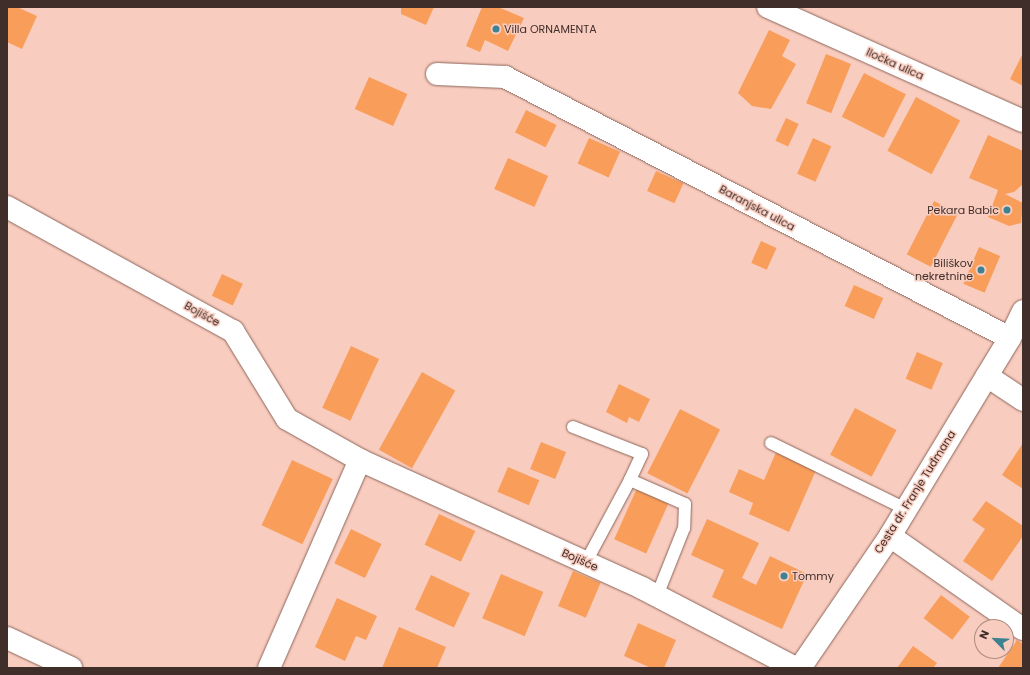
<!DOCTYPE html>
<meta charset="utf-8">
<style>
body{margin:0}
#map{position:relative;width:1030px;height:675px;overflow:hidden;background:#f8ccbf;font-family:Poppins,sans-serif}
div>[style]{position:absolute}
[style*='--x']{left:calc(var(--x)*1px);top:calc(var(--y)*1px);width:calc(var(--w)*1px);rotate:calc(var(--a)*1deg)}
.building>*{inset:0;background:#f99e5a;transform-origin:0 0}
.roads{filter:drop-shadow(0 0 1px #8d665b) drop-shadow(0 0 1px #8d665b)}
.service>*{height:12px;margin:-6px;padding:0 6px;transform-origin:6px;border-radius:6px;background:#fff}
.minor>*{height:22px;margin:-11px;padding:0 11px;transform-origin:11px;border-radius:11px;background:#fff}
.secondary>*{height:22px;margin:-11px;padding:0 11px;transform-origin:11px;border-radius:11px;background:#fff}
.dots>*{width:11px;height:11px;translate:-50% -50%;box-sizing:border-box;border:2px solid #f8ccbf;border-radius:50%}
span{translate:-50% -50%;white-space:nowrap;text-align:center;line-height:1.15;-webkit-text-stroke:3px #f8ccbf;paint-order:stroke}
.poi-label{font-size:11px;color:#3f2e29}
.left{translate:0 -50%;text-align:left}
.right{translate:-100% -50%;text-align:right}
.street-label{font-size:11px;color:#3f2e29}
.frame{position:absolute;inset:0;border:8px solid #3f2e29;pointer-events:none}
.north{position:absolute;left:974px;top:619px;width:40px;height:40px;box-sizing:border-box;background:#f8ccbf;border:1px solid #ae8d83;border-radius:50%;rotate:294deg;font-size:11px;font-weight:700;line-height:16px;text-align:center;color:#3f2e29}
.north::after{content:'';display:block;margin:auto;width:14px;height:18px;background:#3e8191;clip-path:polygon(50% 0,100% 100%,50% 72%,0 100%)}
</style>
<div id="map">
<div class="building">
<i style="clip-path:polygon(7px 7px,17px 7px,37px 16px,22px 49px,7px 42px)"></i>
<i style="clip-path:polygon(401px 7px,434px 7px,426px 25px,401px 14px)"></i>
<i style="clip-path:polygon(482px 7px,498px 7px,524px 18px,508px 51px,485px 40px,480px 52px,466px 46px)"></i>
<i style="clip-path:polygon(769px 30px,790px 40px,782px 56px,796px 64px,771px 109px,752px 106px,738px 93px)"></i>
<i style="clip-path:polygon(1023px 53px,1023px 86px,1010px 79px)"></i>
<i style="left:826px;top:54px;width:27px;height:53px;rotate:22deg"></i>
<i style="left:864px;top:73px;width:47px;height:49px;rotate:27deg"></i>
<i style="left:369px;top:77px;width:42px;height:35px;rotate:24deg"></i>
<i style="left:916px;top:97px;width:50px;height:61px;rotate:28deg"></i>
<i style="left:526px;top:110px;width:34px;height:25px;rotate:26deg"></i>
<i style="left:786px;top:118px;width:14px;height:25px;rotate:25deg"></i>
<i style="clip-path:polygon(988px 135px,1023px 151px,1023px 184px,1014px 192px,1005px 194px,1023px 203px,1021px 223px,1009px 226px,988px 217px,998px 190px,969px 178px)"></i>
<i style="left:589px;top:138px;width:34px;height:28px;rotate:24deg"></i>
<i style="left:813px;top:138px;width:20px;height:39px;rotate:24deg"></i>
<i style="left:508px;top:158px;width:44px;height:34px;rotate:24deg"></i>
<i style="left:656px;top:171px;width:30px;height:22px;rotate:24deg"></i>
<i style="left:934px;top:201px;width:27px;height:60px;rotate:27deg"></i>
<i style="left:761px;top:241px;width:17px;height:24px;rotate:24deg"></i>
<i style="left:979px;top:247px;width:23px;height:40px;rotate:23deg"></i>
<i style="left:222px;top:274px;width:23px;height:24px;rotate:25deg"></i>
<i style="left:854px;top:285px;width:32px;height:23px;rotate:24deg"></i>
<i style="left:351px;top:346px;width:31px;height:68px;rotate:25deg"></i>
<i style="left:917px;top:352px;width:28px;height:29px;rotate:23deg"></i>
<i style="left:422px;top:372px;width:38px;height:89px;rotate:29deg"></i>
<i style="clip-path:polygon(619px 384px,650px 399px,639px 422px,629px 417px,627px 423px,606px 412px)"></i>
<i style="left:855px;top:408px;width:47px;height:53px;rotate:28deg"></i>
<i style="left:680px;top:409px;width:45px;height:72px;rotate:27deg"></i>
<i style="left:541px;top:442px;width:27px;height:29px;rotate:22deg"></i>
<i style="clip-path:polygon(1023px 443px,1023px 489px,1002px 475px)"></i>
<i style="clip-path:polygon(777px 450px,817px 468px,789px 532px,749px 514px,753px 503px,729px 492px,739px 469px,764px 480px)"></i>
<i style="left:292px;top:460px;width:45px;height:72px;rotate:25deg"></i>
<i style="left:508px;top:467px;width:34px;height:27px;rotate:23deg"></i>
<i style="left:637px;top:488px;width:35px;height:56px;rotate:24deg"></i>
<i style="clip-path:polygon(986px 501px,1023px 526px,1023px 536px,992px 581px,963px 561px,985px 529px,972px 520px)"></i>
<i style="left:439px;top:514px;width:40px;height:34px;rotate:25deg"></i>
<i style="clip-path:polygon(707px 519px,759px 543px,742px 578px,756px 585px,770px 556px,807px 574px,782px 629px,712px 597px,724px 570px,691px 555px)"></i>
<i style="left:351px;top:529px;width:34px;height:38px;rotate:26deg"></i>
<i style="left:573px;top:571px;width:30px;height:38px;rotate:23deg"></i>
<i style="left:501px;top:574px;width:46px;height:48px;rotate:23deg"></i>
<i style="left:431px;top:575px;width:43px;height:38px;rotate:25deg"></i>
<i style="left:941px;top:595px;width:36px;height:29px;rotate:37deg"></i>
<i style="clip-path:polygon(337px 598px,377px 616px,366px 640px,356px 636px,345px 661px,315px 647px)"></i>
<i style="clip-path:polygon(638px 623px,676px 640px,664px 668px,651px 668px,624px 656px)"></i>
<i style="clip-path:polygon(399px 627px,446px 647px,437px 668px,382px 668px)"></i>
<i style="clip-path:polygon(1017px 640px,1023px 644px,1023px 668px,998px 668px)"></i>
<i style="clip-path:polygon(913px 646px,937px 663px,933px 668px,897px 668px)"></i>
</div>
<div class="roads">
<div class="service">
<i style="--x:573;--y:427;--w:74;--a:21.4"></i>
<i style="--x:642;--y:454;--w:29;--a:115"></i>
<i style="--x:630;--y:480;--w:60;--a:23.6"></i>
<i style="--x:685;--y:504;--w:24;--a:92"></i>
<i style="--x:684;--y:528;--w:73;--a:111.7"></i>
<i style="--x:771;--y:443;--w:150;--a:26.1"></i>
<i style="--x:586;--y:562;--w:93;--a:-61.8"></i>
</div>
<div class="minor">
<i style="--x:768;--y:7;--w:279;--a:24.1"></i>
<i style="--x:437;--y:74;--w:68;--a:2.5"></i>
<i style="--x:505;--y:77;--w:568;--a:27.33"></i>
<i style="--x:7;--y:207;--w:258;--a:28.8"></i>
<i style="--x:233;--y:331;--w:103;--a:58.5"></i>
<i style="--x:287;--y:419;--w:84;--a:29.3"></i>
<i style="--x:360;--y:460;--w:310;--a:24.4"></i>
<i style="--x:642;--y:588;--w:174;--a:27.5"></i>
<i style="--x:987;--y:376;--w:43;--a:33.7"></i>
<i style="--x:890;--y:536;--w:162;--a:35"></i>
<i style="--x:7;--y:638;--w:71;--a:25.1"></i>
<i style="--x:269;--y:668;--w:227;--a:-66.4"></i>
</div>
<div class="secondary">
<i style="--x:800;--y:668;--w:160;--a:-55.7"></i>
<i style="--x:890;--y:536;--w:232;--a:-58.8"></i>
<i style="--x:1010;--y:338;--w:30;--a:-64"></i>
</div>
</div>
<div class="dots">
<i style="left:496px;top:29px;background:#3e8191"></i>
<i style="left:1007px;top:210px;background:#3e8191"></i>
<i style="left:981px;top:270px;background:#3e8191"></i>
<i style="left:784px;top:576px;background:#3e8191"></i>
</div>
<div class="poi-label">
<span class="left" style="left:504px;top:29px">Villa ORNAMENTA</span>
<span class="right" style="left:999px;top:210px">Pekara Babic</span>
<span class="right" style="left:973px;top:270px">Biliškov<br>nekretnine</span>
<span class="left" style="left:792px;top:576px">Tommy</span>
</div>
<div class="street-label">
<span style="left:895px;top:64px;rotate:24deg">Iločka ulica</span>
<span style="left:757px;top:208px;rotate:28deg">Baranjska ulica</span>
<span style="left:202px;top:314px;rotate:29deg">Bojišće</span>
<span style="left:915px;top:492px;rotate:-58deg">Cesta dr. Franje Tuđmana</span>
<span style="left:580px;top:560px;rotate:24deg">Bojišće</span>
</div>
<div class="frame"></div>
<div class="north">N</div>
</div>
